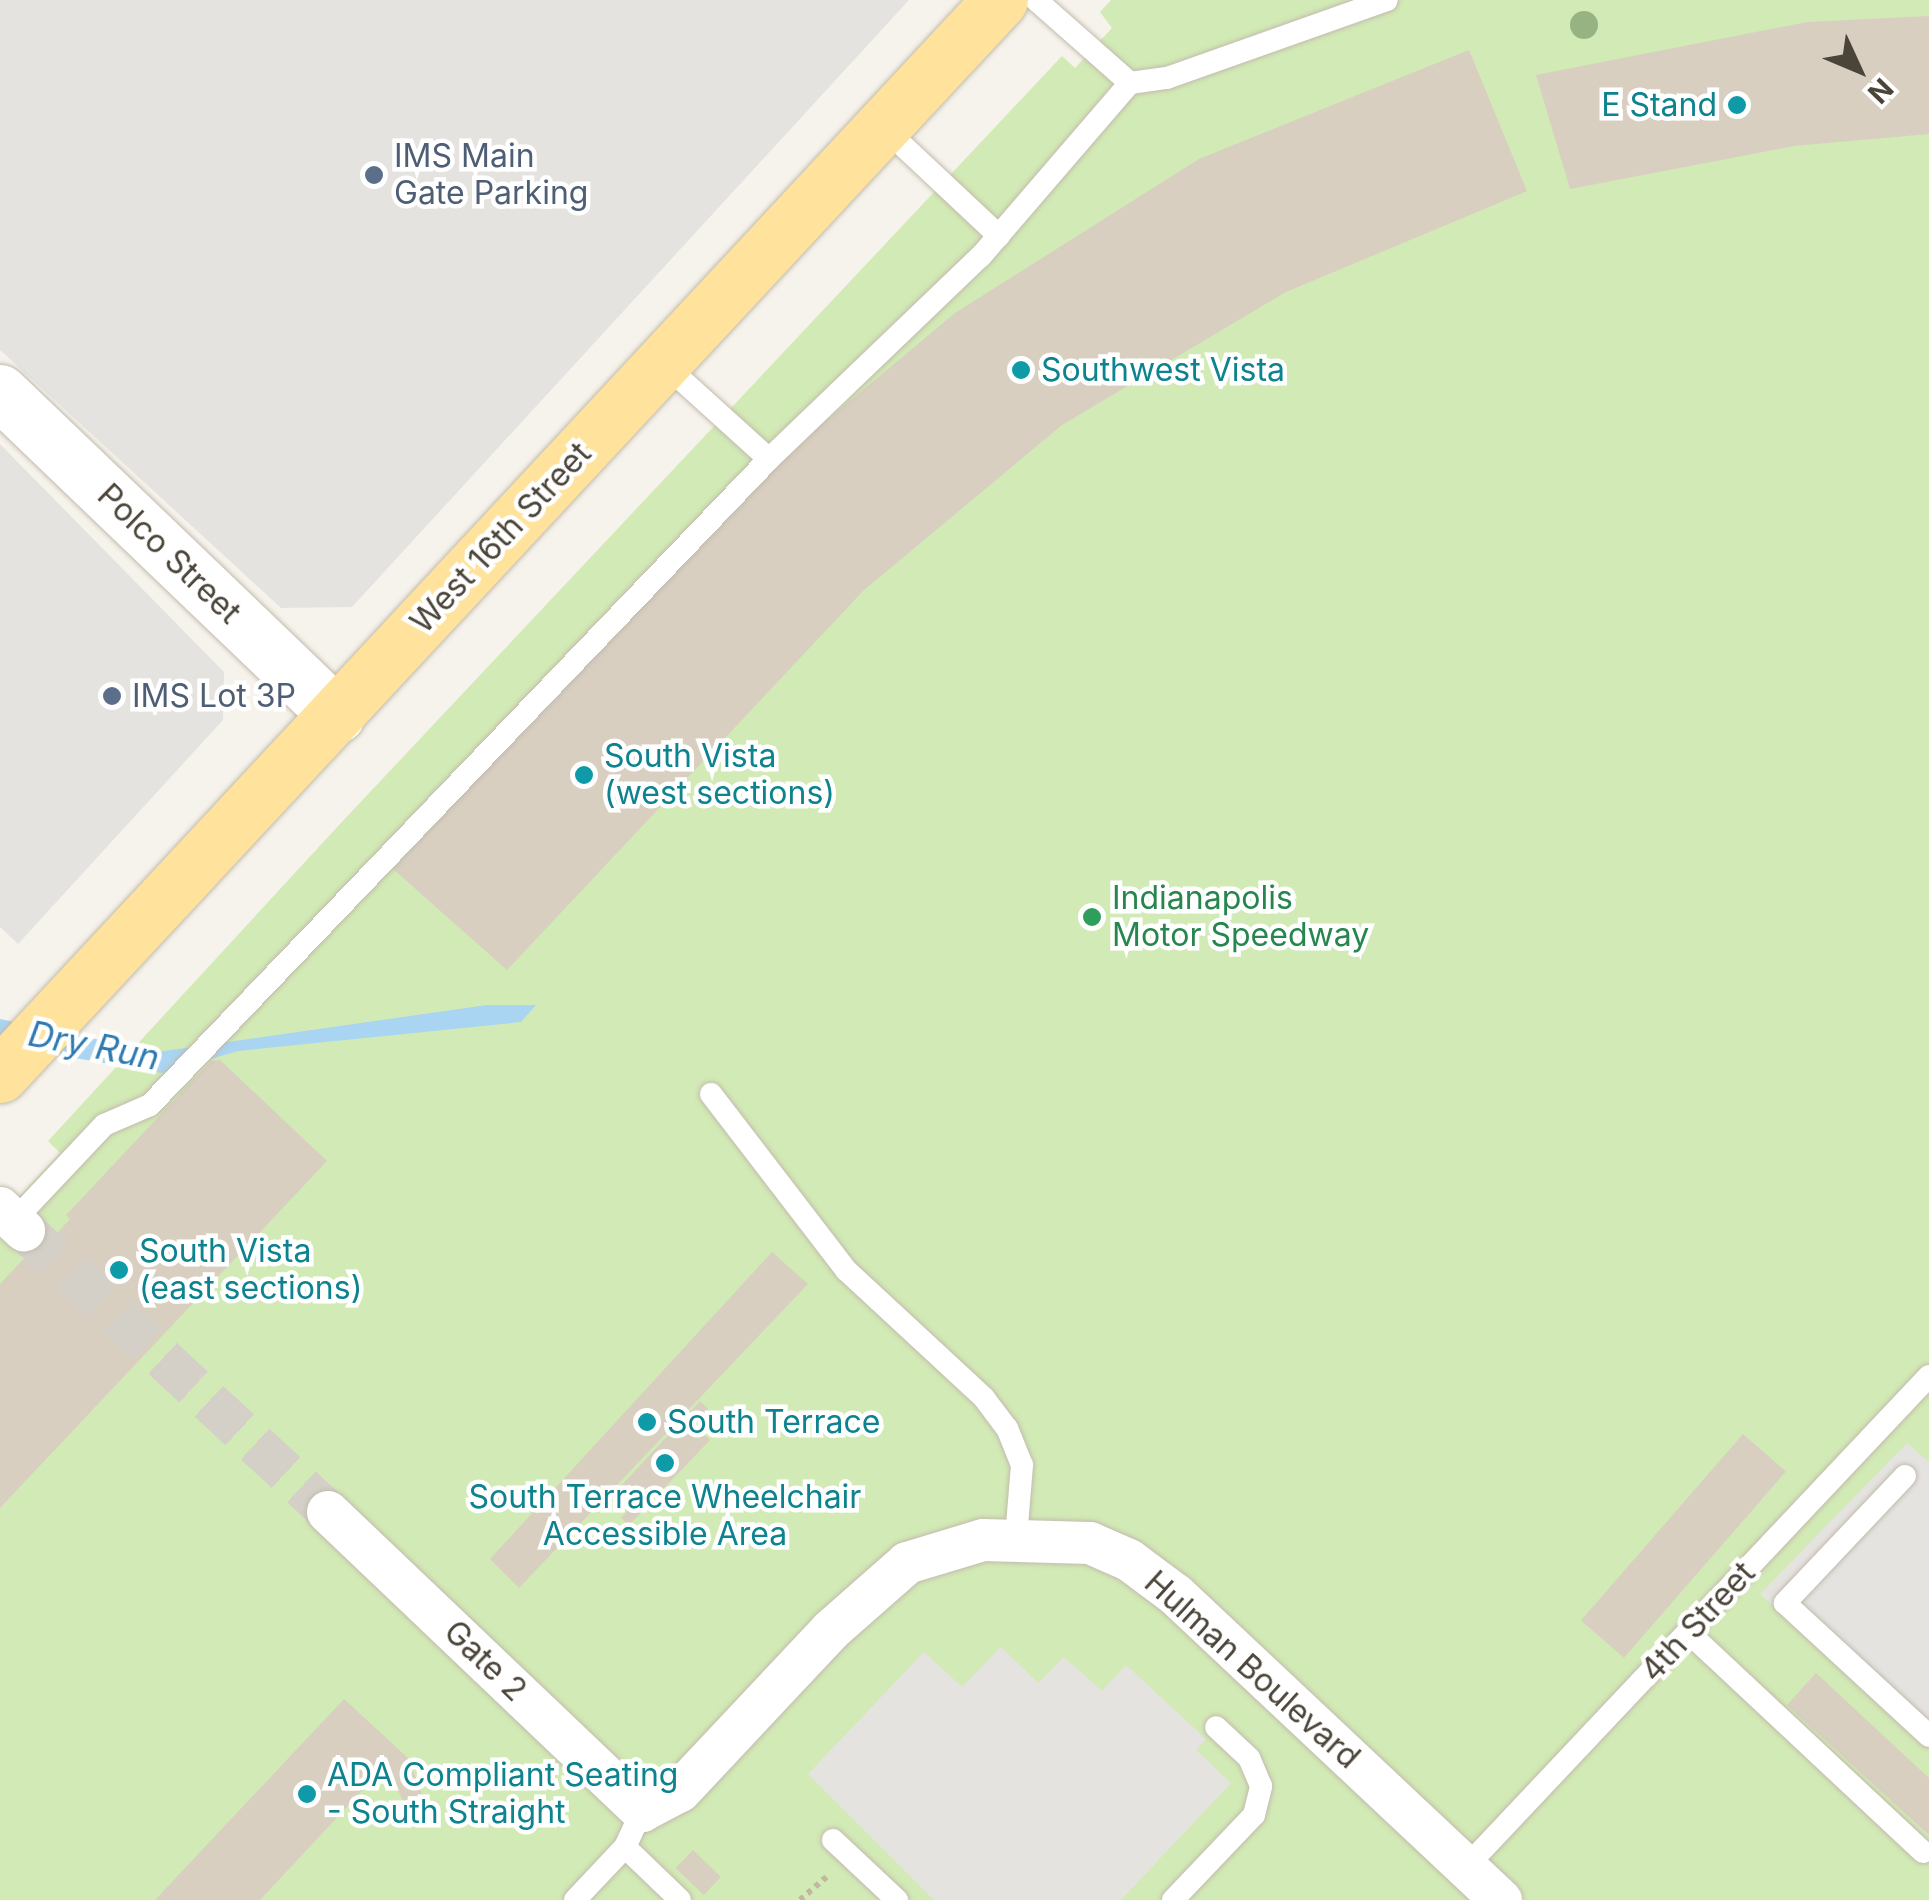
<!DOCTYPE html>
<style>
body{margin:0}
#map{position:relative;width:1929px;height:1900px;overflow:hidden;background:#f6f3ec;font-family:Inter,sans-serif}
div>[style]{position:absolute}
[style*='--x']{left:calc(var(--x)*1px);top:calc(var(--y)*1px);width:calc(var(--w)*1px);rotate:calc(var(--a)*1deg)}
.green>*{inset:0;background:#d2eab5}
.parking>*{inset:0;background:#e5e3e0}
.water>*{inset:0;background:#a9d4f2}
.building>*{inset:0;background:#d8cfc1;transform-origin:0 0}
.minor-tunnel>*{height:42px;margin-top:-21px;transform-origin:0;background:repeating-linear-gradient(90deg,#d4d0c8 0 42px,transparent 0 63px)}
.path>*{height:6px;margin-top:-3px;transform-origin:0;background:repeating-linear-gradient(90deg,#c4b79f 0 5px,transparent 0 10px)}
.roads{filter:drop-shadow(0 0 2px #c2bbae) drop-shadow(0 0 2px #c2bbae)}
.service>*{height:22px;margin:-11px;padding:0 11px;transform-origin:11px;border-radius:11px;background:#fff}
.minor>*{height:42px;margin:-21px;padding:0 21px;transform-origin:21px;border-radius:21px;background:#fff}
.tertiary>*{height:55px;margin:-27.5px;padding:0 27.5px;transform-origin:27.5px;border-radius:27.5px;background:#fff}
.primary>*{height:55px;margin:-27.5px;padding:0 27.5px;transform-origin:27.5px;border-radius:27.5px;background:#ffe39c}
.trees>*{width:28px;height:28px;margin:-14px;border-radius:50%;background:#97b381}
.dots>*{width:28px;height:28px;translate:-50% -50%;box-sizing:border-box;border:5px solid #fff;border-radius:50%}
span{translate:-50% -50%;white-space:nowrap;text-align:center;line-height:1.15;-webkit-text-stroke:9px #fff;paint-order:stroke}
.culture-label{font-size:32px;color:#0d838f}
.right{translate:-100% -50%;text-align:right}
.left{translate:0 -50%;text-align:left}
.service-label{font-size:32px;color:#4e5e75}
.street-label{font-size:32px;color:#4b4439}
.leisure-label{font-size:32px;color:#27864d}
.water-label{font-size:35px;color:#2e7ab2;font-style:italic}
.north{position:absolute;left:1809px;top:20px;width:100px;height:100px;-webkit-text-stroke:8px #fff;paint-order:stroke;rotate:134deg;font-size:28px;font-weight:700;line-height:40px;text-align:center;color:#4b4439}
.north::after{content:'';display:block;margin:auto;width:35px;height:45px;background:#4b4439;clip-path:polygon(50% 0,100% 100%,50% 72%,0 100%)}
</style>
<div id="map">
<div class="green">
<i style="clip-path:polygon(1111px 0,1929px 0,1929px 1900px,0 1900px,0 1217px,60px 1153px,48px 1141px,340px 824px,1062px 56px,1075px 68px,1112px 28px,1100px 12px)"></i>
</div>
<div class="parking">
<i style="clip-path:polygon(0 0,909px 0,352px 607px,281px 608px,0 350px)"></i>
<i style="clip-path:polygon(0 444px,224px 672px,223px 720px,18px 944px,0 927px)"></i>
<i style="clip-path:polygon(1907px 1443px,1929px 1462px,1929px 1749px,1760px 1594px)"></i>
<i style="clip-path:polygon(1001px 1647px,1038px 1683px,1064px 1657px,1102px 1691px,1126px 1665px,1206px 1739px,1196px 1750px,1231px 1783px,1121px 1900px,934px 1900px,808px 1774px,924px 1652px,962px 1687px)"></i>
</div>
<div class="water">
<i style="clip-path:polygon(487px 1005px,536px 1005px,521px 1022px,238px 1051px,162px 1073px,0 1045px,0 1019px,157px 1052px)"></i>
</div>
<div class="building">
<i style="clip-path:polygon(1929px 16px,1929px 134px,1794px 146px,1570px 189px,1536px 75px,1807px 22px)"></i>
<i style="clip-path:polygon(1469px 50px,1527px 191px,1286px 292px,1062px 425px,863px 591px,507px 970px,393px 869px,771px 467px,955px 313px,1199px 159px)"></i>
<i style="clip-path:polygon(220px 1060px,327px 1161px,0 1508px,0 1284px,32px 1250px,37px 1255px,70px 1219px,66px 1215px,211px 1061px)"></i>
<i style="clip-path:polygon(772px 1252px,808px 1284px,519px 1588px,490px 1559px)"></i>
<i style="clip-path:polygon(700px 1401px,711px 1412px,696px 1427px,710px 1440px,629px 1525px,621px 1518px,636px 1501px,620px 1487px)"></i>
<i style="left:1743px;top:1434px;width:57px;height:247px;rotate:41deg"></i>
<i style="clip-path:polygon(1816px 1673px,1929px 1778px,1929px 1835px,1787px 1705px)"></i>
<i style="clip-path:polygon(344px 1699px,409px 1759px,430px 1816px,413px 1822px,386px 1765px,260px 1900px,155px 1900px)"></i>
<i style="left:693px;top:1850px;width:39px;height:25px;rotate:44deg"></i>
</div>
<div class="minor-tunnel">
<i style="--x:24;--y:1230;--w:415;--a:42.8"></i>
</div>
<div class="path">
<i style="--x:800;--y:1900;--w:38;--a:-41"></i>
</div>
<div class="roads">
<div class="service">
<i style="--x:1036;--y:0;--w:125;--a:41.4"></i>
<i style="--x:1130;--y:83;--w:37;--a:-8"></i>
<i style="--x:1167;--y:78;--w:233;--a:-19.5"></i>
<i style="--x:883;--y:127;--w:159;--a:43.2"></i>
<i style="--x:663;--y:363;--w:143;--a:42.2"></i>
<i style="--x:711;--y:1094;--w:222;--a:52.5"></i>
<i style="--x:846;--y:1270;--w:188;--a:42.8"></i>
<i style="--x:984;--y:1398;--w:38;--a:53"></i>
<i style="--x:1007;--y:1428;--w:40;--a:68"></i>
<i style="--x:1022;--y:1465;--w:73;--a:94.7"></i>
<i style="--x:8;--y:1227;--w:140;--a:-46.7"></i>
<i style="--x:104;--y:1125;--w:50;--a:-23.5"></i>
<i style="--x:150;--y:1105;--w:895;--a:-46.22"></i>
<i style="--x:769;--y:459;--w:294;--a:-43.8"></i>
<i style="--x:981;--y:256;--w:228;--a:-49.3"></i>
<i style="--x:1905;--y:1476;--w:175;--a:133.4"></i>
<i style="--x:1785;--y:1603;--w:196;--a:42.7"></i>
<i style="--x:1688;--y:1632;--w:322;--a:43.1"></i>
<i style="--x:833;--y:1840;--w:88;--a:43.2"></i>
<i style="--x:625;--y:1847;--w:76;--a:43.9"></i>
<i style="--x:1466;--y:1867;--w:675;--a:-46.68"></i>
<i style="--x:575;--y:1900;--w:73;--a:-46.7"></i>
<i style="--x:625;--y:1847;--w:40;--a:-65"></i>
<i style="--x:1173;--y:1900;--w:117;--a:-46.4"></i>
<i style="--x:1254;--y:1815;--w:30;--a:-76"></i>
<i style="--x:1261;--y:1786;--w:30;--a:-113"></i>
<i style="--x:1249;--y:1758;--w:45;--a:-136.8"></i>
</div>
<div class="minor">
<i style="--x:0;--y:1208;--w:33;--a:43"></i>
<i style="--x:328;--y:1512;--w:434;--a:43.6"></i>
<i style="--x:642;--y:1811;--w:43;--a:-27.8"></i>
<i style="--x:680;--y:1791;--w:219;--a:-46.8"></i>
<i style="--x:830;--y:1631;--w:103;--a:-41.4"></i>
<i style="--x:907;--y:1563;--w:79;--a:-16.8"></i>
<i style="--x:983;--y:1540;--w:107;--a:1.6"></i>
<i style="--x:1090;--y:1543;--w:43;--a:23.6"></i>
<i style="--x:1129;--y:1560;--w:59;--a:36.7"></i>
<i style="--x:1176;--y:1595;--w:446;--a:43.2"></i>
</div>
<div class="tertiary">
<i style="--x:0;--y:392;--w:467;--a:43.8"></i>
</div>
<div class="primary">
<i style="--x:0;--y:1075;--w:1468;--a:-47.07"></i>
</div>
</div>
<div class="trees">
<i style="left:1584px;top:25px"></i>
</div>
<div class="dots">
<i style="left:1737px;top:105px;background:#0f9aa8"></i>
<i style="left:374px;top:175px;background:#5c6f8a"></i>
<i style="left:1021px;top:370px;background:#0f9aa8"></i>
<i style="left:112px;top:696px;background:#5c6f8a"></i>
<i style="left:584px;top:775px;background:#0f9aa8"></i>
<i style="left:1092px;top:917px;background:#2e9e5b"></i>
<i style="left:119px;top:1270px;background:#0f9aa8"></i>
<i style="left:647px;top:1422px;background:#0f9aa8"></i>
<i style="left:665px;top:1463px;background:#0f9aa8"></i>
<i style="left:307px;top:1794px;background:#0f9aa8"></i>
</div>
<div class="culture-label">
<span class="right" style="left:1717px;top:105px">E Stand</span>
<span class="left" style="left:1041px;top:370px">Southwest Vista</span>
<span class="left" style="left:604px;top:775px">South Vista<br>(west sections)</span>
<span class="left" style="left:139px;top:1270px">South Vista<br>(east sections)</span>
<span class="left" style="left:667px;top:1422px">South Terrace</span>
<span style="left:665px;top:1516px">South Terrace Wheelchair<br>Accessible Area</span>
<span class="left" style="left:327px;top:1794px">ADA Compliant Seating<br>- South Straight</span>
</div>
<div class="service-label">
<span class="left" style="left:394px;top:175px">IMS Main<br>Gate Parking</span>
<span class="left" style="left:132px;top:696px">IMS Lot 3P</span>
</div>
<div class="street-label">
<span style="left:501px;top:538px;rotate:-47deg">West 16th Street</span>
<span style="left:169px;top:554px;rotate:44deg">Polco Street</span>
<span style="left:1698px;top:1622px;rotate:-47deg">4th Street</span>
<span style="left:485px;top:1661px;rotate:44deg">Gate 2</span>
<span style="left:1252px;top:1670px;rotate:42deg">Hulman Boulevard</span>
</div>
<div class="leisure-label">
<span class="left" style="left:1112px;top:917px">Indianapolis<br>Motor Speedway</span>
</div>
<div class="water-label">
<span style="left:94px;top:1045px;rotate:11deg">Dry Run</span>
</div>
<div class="north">N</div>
</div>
